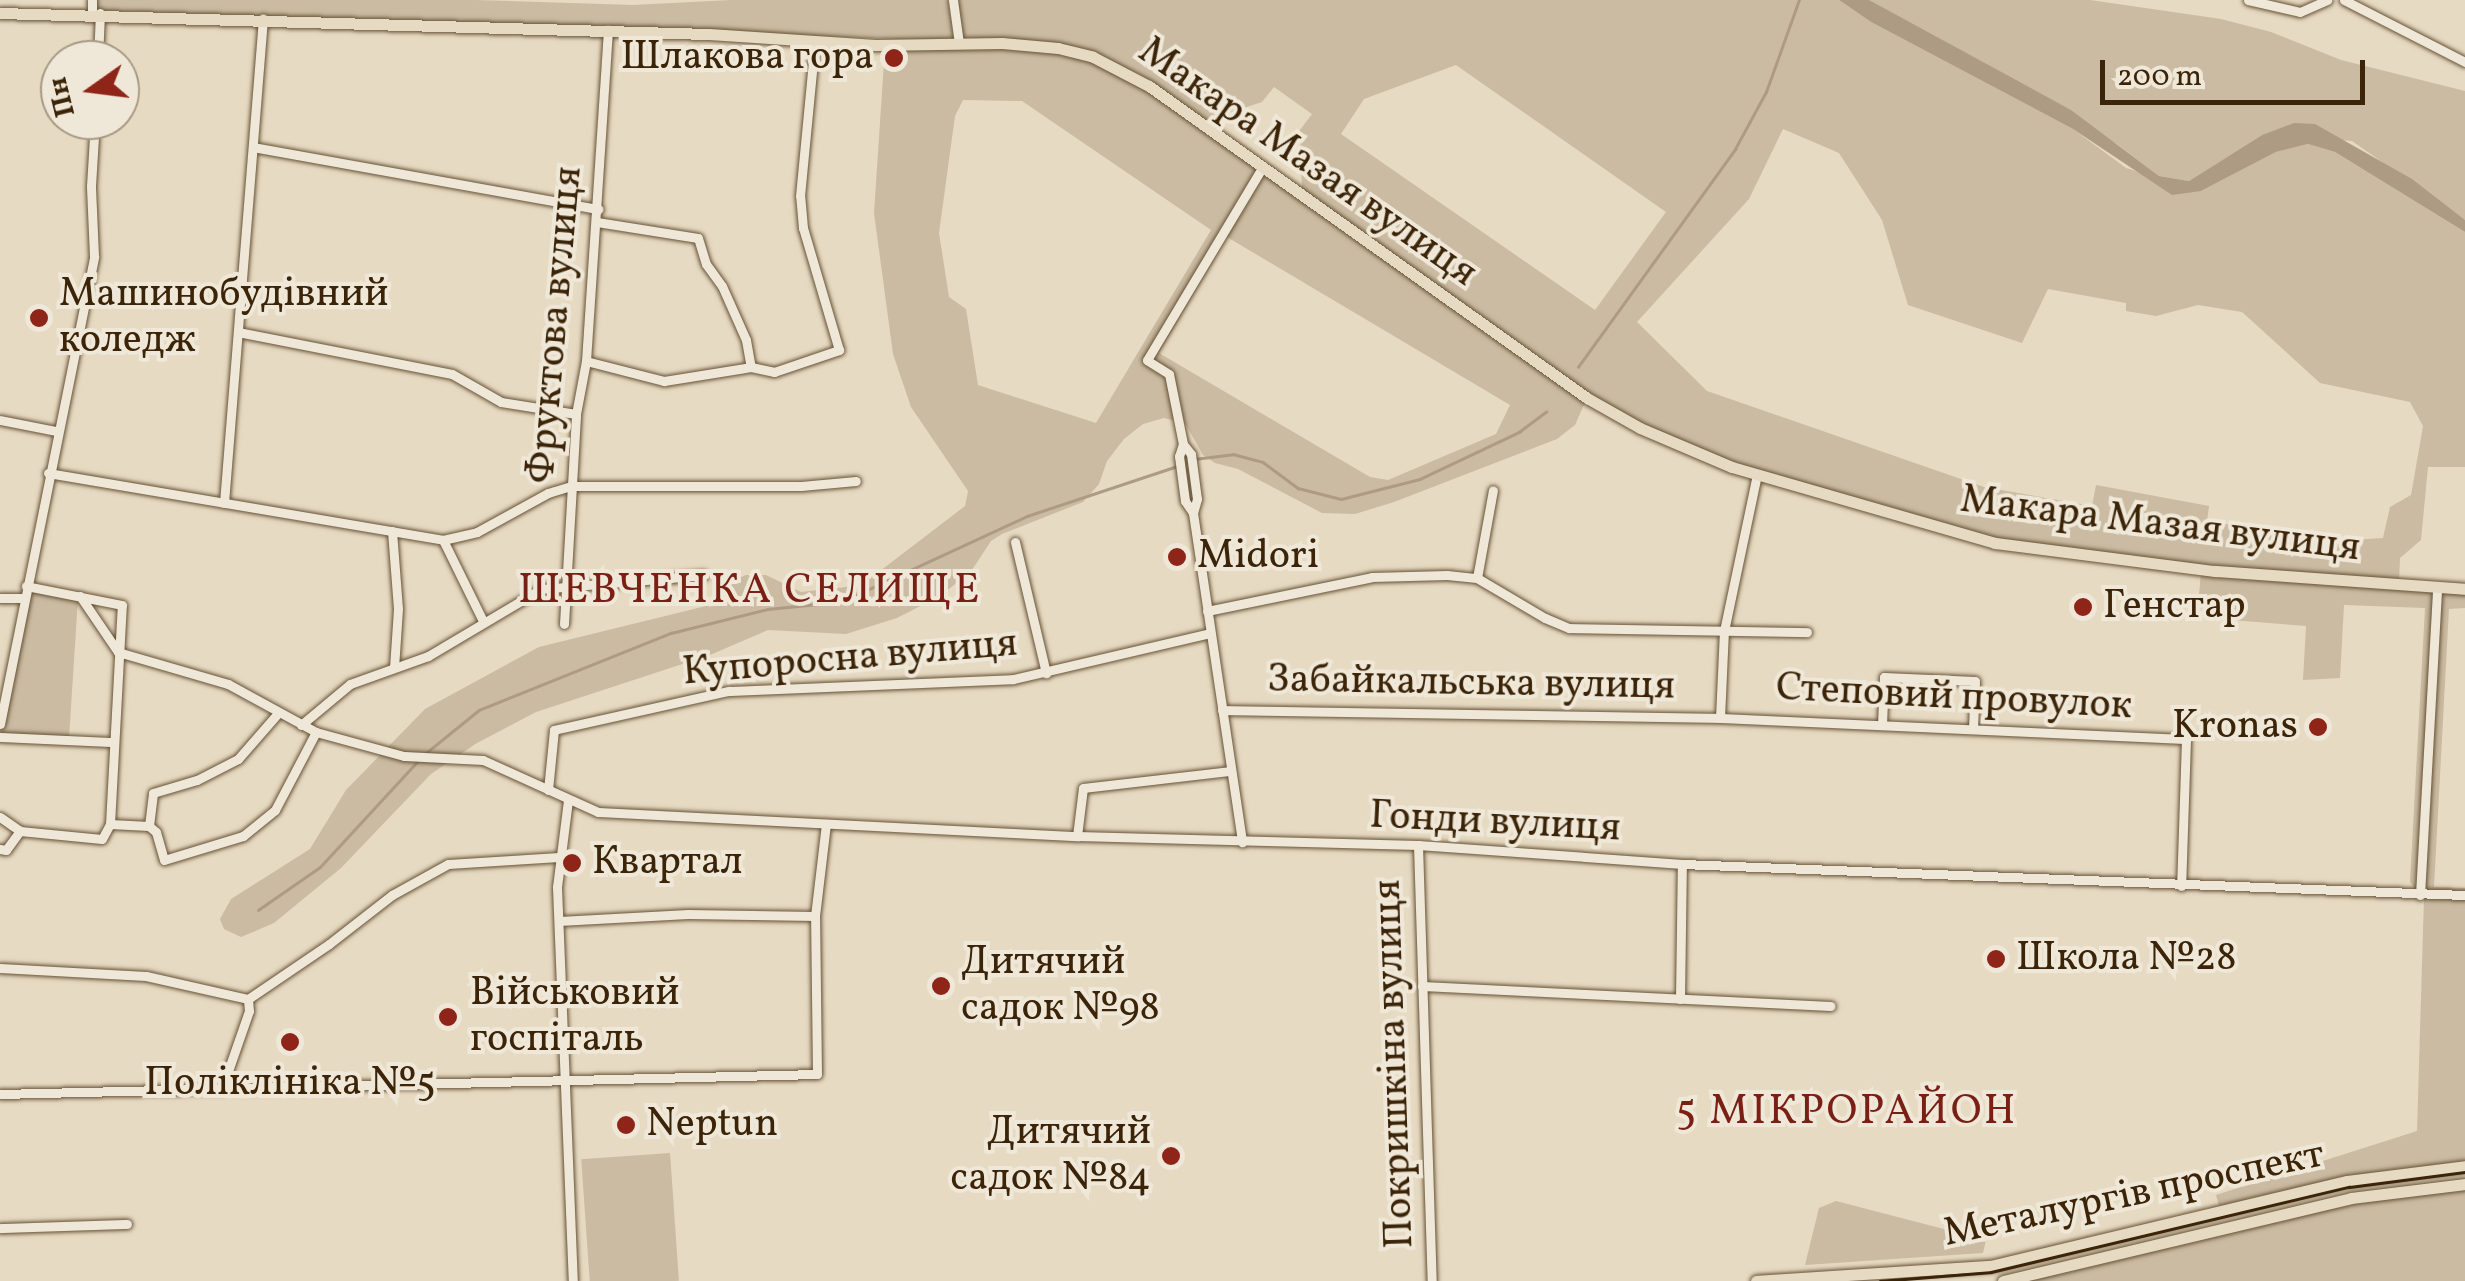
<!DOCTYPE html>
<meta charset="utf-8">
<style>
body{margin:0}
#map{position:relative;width:2465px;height:1281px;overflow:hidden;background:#e7dac2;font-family:Vollkorn,serif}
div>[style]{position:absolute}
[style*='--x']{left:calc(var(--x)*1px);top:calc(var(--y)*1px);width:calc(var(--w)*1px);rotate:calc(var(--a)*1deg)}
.green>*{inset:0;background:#cabba2;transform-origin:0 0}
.water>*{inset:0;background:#ad9c83}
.stream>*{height:2.5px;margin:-1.25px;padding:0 1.25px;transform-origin:1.25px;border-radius:1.25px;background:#ad9c83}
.roads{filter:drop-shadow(0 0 2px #665236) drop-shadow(0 0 2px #665236)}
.minor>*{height:9px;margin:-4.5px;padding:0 4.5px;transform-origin:4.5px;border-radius:4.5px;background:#efe7d7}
.major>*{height:11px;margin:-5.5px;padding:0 5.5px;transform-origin:5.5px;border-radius:5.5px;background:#e7dac2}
.tram>*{height:2.5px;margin:-1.25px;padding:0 1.25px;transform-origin:1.25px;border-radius:1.25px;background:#3b2408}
.dots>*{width:28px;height:28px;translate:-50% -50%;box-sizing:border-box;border:5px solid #efe7d7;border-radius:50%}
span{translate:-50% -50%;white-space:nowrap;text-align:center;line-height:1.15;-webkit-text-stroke:8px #efe7d7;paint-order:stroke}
.poi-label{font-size:40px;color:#3b2408}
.right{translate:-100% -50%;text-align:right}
.left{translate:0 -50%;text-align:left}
.street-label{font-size:40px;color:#3b2408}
.neighbourhood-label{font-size:42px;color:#7a1f14;letter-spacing:2.5px}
.north{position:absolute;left:40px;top:40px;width:100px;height:100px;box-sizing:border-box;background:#efe7d7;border:2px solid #a79984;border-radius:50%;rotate:256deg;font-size:28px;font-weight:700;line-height:40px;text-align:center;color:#3b2408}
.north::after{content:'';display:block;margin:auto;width:35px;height:45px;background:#8f2418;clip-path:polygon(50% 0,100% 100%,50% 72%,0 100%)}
.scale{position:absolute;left:2100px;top:60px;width:265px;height:45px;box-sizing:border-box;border:5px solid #3b2408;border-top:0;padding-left:12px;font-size:30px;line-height:35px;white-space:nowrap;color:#3b2408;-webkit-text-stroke:8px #efe7d7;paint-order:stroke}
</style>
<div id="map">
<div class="green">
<i style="clip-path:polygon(97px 0,475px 0,633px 5px,731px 0,948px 0,954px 41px,97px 10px)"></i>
<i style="clip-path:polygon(evenodd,957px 0,1839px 0,1871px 22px,2073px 129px,2126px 168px,2201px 191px,2276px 152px,2308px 144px,2335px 152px,2465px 232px,2465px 467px,2428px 467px,2421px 540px,2400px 558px,2399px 583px,2215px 568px,1995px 539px,1733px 463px,1642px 425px,1589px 395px,1302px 190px,1300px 130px,1312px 114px,1274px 87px,1262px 102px,1206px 120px,1124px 67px,1095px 54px,963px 41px,957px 0,1456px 65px,1666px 212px,1595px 310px,1341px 134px,1364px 99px,1456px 65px,957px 0,1783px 129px,1839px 153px,1882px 220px,1908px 305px,2022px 343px,2048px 289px,2126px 303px,2126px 311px,2156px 316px,2198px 305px,2242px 312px,2320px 383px,2410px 402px,2423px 426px,2411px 495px,2390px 507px,2383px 538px,2337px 541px,2207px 521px,2209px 506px,2096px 485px,2092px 506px,1984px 487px,1707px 391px,1637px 322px,1749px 199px,1783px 129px)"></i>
<i style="clip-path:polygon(1869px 0,2090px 0,2221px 19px,2271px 32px,2341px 60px,2465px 91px,2465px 220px,2352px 141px,2262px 135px,2189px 181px,2159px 176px,2117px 144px)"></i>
<i style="clip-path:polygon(evenodd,960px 46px,1058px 51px,1121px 72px,1586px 400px,1575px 425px,1557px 439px,1394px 502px,1355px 514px,1322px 513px,1238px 469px,1215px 463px,1203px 455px,1185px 423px,1164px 418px,1143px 424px,1124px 439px,1107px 461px,1099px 484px,1083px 502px,1002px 534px,991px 541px,970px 573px,938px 597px,897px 618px,846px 634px,768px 630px,710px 655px,536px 712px,477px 743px,431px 774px,341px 868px,274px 923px,241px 937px,224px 929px,220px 919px,231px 899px,310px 849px,346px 790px,425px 709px,539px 647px,706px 606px,730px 582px,746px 575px,766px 575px,801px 592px,846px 587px,884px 568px,965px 506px,968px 491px,911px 407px,893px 354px,874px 213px,885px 47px,960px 46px,963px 100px,1022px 101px,1211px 230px,1096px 423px,978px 385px,966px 309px,949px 297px,939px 233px,955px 116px,963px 100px,960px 46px,1227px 237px,1510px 405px,1496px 434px,1388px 480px,1370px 477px,1159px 353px,1227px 237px)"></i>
<i style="clip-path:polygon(2201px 572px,2465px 591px,2465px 608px,2449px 609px,2434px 887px,2465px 888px,2465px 1161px,2346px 1176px,2219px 1206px,2216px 1195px,2417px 1131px,2424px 898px,2410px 882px,2425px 608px,2344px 605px,2340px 678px,2303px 680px,2306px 626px,2231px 620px,2233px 598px,2199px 595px)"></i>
<i style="clip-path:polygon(27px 588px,78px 598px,69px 738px,0 735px)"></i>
<i style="left:670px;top:1153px;width:128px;height:89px;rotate:86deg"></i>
<i style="clip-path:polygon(2465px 1190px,2465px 1281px,2027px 1281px,2353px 1204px)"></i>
<i style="clip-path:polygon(1836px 1201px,1986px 1240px,1983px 1253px,1805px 1265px,1819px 1208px)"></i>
</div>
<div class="water">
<i style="clip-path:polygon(1839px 0,1869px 0,2071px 110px,2159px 176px,2189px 181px,2262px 135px,2294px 123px,2315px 124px,2412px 179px,2465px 220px,2465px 232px,2335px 152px,2308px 144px,2276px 152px,2201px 191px,2172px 195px,2073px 129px,1871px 22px)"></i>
</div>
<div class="stream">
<i style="--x:1578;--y:367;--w:269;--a:-54.2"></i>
<i style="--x:1735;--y:149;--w:65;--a:-61.5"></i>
<i style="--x:1766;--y:92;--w:98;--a:-70.3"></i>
<i style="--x:1194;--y:459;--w:39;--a:-7"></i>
<i style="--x:1233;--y:454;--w:31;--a:15"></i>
<i style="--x:1263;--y:462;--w:44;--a:36.6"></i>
<i style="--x:1298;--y:488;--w:44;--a:14.3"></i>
<i style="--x:1341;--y:499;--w:81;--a:-14.2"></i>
<i style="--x:1420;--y:479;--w:110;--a:-25.4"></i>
<i style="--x:1519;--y:432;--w:34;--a:-37"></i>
<i style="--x:426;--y:753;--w:68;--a:-39.1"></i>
<i style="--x:479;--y:710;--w:207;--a:-21.9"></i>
<i style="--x:671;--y:633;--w:100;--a:-13.9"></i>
<i style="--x:768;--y:609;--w:60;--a:-5.7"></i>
<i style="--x:828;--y:603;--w:39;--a:-18"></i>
<i style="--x:865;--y:591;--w:179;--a:-24.8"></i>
<i style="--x:1027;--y:516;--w:158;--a:-18.4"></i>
<i style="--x:258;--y:910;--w:75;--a:-34.7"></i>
<i style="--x:320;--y:867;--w:143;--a:-47.3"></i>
</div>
<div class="roads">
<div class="minor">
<i style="--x:953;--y:0;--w:43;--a:82.1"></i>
<i style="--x:2248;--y:0;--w:53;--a:13"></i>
<i style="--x:2300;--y:12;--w:30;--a:-24"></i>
<i style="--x:2344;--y:0;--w:136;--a:27.1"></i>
<i style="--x:92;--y:13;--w:13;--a:-90"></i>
<i style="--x:98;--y:60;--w:47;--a:-87.6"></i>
<i style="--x:253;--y:147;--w:351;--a:10.2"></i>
<i style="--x:597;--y:222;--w:102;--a:9"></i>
<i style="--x:698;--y:238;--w:27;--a:73"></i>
<i style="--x:706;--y:264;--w:27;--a:54"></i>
<i style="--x:722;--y:286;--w:59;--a:66"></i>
<i style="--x:746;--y:340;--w:27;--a:80"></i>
<i style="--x:238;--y:332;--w:218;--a:11.1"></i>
<i style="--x:452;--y:374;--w:56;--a:29.7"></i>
<i style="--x:501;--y:402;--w:76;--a:9.1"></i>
<i style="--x:586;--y:361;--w:81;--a:14.4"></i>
<i style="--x:664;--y:381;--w:88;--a:-9.1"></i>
<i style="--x:751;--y:367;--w:24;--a:12"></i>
<i style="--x:774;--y:372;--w:69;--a:-18.7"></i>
<i style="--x:839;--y:350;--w:127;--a:-106.4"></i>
<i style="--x:803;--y:228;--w:32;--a:-95"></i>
<i style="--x:800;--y:196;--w:156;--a:-84.5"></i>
<i style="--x:0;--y:420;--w:57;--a:11.1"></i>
<i style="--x:1183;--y:444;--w:13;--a:108"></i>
<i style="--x:1179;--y:456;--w:45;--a:82.4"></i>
<i style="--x:1185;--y:501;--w:14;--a:56"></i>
<i style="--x:1193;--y:513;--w:333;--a:81.5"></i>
<i style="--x:48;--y:473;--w:401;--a:9.6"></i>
<i style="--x:443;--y:540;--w:35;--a:-13"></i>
<i style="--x:477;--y:532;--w:81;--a:-28.8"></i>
<i style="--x:548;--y:493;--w:24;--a:-17"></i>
<i style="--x:571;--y:486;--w:230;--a:0"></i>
<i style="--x:801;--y:486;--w:55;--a:-5.2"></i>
<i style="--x:224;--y:503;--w:486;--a:-85.4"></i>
<i style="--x:1193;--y:513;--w:15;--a:-74"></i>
<i style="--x:1197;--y:499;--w:45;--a:-97.6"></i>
<i style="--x:1191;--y:454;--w:13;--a:-129"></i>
<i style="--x:1183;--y:444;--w:71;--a:-101.3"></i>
<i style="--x:1169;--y:374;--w:26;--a:-148"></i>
<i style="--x:1147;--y:360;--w:226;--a:-59.1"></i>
<i style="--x:392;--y:531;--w:78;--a:85.6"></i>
<i style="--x:398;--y:609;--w:58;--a:93.9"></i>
<i style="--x:443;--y:540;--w:88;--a:63.7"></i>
<i style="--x:1015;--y:542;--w:135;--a:76.7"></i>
<i style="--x:1477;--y:578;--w:89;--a:-79.7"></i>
<i style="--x:80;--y:596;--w:68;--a:55.8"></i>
<i style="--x:0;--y:598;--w:23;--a:0"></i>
<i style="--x:1207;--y:611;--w:168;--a:-11.6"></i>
<i style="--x:1372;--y:577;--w:75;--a:-1.5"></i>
<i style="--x:1447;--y:575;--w:30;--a:6"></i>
<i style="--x:1477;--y:578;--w:79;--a:30.5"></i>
<i style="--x:1545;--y:618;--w:26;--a:23"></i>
<i style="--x:1569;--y:628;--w:238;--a:1"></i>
<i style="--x:564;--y:624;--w:210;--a:-86.7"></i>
<i style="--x:576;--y:414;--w:54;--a:-79.3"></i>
<i style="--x:586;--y:361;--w:332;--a:-86.2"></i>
<i style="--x:118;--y:652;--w:115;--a:16.2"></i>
<i style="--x:228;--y:684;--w:100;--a:28.6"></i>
<i style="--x:316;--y:732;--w:91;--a:15.3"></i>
<i style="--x:404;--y:756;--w:79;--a:2.9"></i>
<i style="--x:483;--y:760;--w:126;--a:24.3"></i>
<i style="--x:598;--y:812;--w:480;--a:2.9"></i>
<i style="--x:1077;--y:836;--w:341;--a:1.5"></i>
<i style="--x:1418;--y:845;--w:265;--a:4.1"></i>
<i style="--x:1682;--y:864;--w:784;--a:2.27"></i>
<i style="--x:1222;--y:710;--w:498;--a:0.9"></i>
<i style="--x:1720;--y:718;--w:466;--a:2.6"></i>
<i style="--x:2186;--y:739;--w:147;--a:91.9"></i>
<i style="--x:1720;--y:718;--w:87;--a:-87.4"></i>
<i style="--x:1724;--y:631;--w:159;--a:-78.1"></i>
<i style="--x:0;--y:724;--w:477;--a:-78.6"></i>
<i style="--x:94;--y:256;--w:70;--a:-92.5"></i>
<i style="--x:91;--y:186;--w:66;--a:-86.5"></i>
<i style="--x:301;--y:725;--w:64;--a:-39.9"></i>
<i style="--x:350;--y:684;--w:83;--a:-19.7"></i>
<i style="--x:428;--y:656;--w:131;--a:-30.7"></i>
<i style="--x:541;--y:589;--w:163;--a:-4.9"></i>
<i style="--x:1882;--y:725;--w:48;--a:-87.6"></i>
<i style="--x:1884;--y:677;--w:91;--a:2.5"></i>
<i style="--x:1975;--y:681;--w:48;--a:92.4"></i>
<i style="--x:0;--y:737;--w:111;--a:2.6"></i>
<i style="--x:548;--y:790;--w:60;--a:-84.3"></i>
<i style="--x:554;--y:730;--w:179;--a:-12.6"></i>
<i style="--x:729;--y:691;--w:284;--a:-2.4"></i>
<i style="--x:1013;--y:679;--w:202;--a:-13.1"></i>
<i style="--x:568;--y:800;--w:88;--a:97.2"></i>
<i style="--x:557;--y:887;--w:394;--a:87.7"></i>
<i style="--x:0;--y:817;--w:24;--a:35"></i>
<i style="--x:20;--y:831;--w:82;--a:5.6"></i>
<i style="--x:102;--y:839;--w:17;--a:-62"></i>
<i style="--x:110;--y:824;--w:219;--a:-86.9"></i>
<i style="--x:122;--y:605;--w:98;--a:-168.8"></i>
<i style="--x:110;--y:824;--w:39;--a:3"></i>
<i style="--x:149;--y:826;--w:9;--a:41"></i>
<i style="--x:156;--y:832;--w:29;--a:74"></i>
<i style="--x:164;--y:860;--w:83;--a:-16.9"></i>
<i style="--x:243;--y:836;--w:41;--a:-39.1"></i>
<i style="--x:275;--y:810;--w:88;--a:-62.3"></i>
<i style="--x:149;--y:826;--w:33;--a:-83"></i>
<i style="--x:153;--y:793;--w:46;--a:-16.5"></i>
<i style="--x:197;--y:780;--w:46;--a:-27.1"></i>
<i style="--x:238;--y:759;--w:62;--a:-48.9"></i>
<i style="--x:1077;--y:836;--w:48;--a:-82.9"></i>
<i style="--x:1083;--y:788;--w:149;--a:-6.6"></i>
<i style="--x:1418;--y:845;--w:436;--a:88.2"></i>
<i style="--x:0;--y:849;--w:6;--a:9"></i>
<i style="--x:6;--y:850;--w:24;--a:-54"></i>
<i style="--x:2420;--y:895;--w:307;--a:-86.8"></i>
<i style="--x:559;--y:921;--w:129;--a:-3.1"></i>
<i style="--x:688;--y:914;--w:127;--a:0.9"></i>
<i style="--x:0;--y:968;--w:146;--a:3.1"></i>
<i style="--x:146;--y:976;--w:105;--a:12.7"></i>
<i style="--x:1422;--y:986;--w:409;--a:2.8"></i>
<i style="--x:248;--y:999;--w:98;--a:-34.2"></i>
<i style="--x:329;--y:944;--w:80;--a:-37.9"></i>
<i style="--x:392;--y:895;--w:64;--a:-29"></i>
<i style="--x:448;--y:864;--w:111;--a:-3.6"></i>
<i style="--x:1680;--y:999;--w:135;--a:-89.2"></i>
<i style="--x:229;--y:1088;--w:14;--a:-98"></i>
<i style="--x:227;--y:1074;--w:67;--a:-70.8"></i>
<i style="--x:249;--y:1011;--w:12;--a:-95"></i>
<i style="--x:0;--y:1094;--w:817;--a:-1.4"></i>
<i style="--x:817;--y:1074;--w:158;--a:-90.7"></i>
<i style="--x:815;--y:916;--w:93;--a:-83.2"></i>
<i style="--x:0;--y:1228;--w:127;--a:-1.8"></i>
</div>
<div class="major">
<i style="--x:0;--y:13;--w:709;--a:1.7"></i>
<i style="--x:709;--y:34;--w:167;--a:3.8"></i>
<i style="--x:876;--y:45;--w:126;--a:-0.9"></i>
<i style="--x:1002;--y:43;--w:56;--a:5.1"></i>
<i style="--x:1058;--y:48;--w:36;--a:14"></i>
<i style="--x:1093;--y:57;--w:63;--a:27.4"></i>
<i style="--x:1149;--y:86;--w:538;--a:35.46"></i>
<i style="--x:1587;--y:398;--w:61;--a:29.5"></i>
<i style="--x:1640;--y:428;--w:100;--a:23"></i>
<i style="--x:1732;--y:467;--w:274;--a:16.1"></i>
<i style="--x:1995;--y:543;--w:222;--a:7.3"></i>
<i style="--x:2215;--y:571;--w:251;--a:4.1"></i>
<i style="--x:1756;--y:1281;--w:234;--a:-3.7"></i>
<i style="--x:1990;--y:1266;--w:367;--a:-13.4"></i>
<i style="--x:2347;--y:1181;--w:119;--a:-7.2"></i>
<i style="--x:2003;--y:1281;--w:358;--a:-13.4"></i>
<i style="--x:2351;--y:1198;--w:115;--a:-7"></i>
</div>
</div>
<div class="tram">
<i style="--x:1880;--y:1281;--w:111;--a:-4.6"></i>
<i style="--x:1991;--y:1272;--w:368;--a:-13.4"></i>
<i style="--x:2349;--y:1187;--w:117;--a:-7.4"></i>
</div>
<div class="dots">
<i style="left:894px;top:58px;background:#8f2418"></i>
<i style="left:39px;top:318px;background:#8f2418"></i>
<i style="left:1177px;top:557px;background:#8f2418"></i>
<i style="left:2083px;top:607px;background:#8f2418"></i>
<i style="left:2318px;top:727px;background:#8f2418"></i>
<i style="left:572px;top:863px;background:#8f2418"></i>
<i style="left:1996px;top:959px;background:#8f2418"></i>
<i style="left:941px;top:986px;background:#8f2418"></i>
<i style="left:448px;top:1017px;background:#8f2418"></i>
<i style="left:290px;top:1042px;background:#8f2418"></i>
<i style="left:626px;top:1125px;background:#8f2418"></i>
<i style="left:1171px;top:1156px;background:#8f2418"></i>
</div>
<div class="poi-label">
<span class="right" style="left:874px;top:58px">Шлакова гора</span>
<span class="left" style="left:59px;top:318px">Машинобудівний<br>коледж</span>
<span class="left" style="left:1197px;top:557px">Midori</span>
<span class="left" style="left:2103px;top:607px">Генстар</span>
<span class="right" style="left:2298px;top:727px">Kronas</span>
<span class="left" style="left:592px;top:863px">Квартал</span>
<span class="left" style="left:2016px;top:959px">Школа №28</span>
<span class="left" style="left:961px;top:986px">Дитячий<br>садок №98</span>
<span class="left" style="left:470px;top:1017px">Військовий<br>госпіталь</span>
<span style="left:290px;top:1084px">Поліклініка №5</span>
<span class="left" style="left:646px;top:1125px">Neptun</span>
<span class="right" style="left:1151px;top:1156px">Дитячий<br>садок №84</span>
</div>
<div class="street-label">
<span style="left:1307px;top:163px;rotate:35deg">Макара Мазая вулиця</span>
<span style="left:556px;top:325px;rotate:-85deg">Фруктова вулиця</span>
<span style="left:2160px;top:525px;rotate:7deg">Макара Мазая вулиця</span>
<span style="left:850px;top:659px;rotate:-5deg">Купоросна вулиця</span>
<span style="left:1471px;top:684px;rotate:1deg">Забайкальська вулиця</span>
<span style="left:1954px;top:698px;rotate:3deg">Степовий провулок</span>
<span style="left:1495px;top:823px;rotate:3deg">Гонди вулиця</span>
<span style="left:1395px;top:1064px;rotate:-92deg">Покришкіна вулиця</span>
<span style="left:2134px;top:1195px;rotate:-12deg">Металургів проспект</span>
</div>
<div class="neighbourhood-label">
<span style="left:750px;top:592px">ШЕВЧЕНКА СЕЛИЩЕ</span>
<span style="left:1847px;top:1113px">5 МІКРОРАЙОН</span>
</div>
<div class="north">Пн</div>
<div class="scale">200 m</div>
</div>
